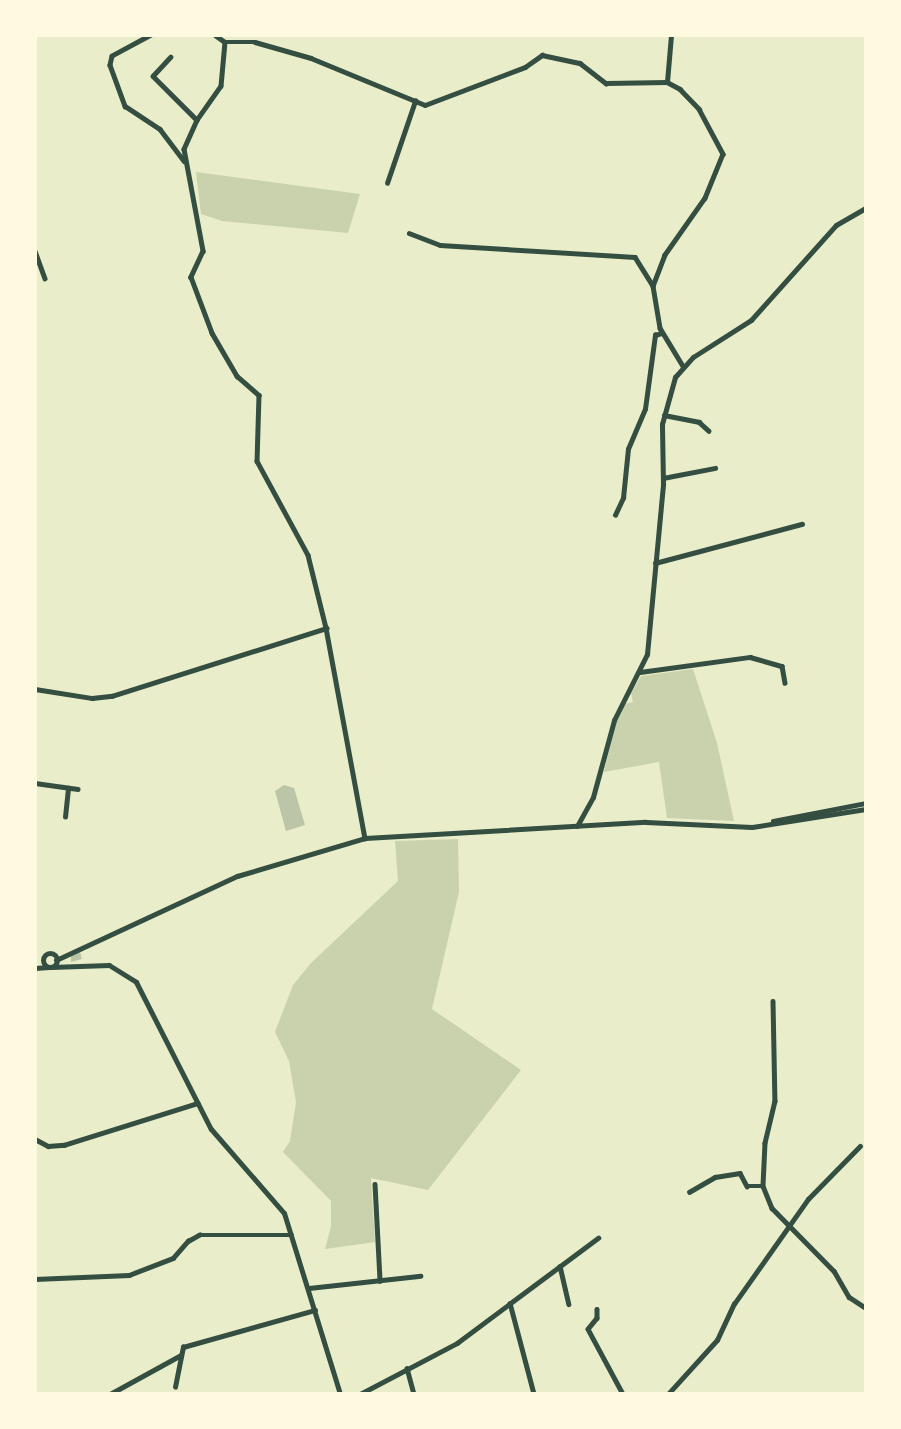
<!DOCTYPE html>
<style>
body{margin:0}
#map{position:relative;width:901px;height:1429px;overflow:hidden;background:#e9edc9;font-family:"Noto Sans",sans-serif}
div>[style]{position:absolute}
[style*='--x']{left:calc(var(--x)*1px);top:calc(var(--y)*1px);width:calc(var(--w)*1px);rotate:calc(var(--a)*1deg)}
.green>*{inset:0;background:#cad2ad}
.building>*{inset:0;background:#bcc5a7}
.minor>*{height:4.5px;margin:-2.25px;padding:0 2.25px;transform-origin:2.25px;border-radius:2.25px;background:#344e41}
.tertiary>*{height:5px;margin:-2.5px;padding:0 2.5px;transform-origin:2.5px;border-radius:2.5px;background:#344e41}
.secondary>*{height:5px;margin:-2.5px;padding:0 2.5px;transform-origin:2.5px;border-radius:2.5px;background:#344e41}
.secondary>.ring{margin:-2.5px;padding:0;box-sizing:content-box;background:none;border:5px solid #344e41;border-radius:50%}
span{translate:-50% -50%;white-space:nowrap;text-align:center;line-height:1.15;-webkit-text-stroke:6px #fefae0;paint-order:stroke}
.frame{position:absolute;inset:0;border:37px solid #fefae0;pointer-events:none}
</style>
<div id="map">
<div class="green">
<i style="clip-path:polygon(196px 172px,360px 194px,348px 233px,222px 221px,201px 214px)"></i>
<i style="clip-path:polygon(693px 669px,717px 743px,734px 821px,667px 818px,659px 762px,604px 772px,616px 721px,624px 704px,633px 702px,631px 693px,641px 676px)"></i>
<i style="clip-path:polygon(458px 839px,459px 892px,432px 1009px,521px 1070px,428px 1190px,371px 1178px,375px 1242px,325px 1249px,331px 1226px,331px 1201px,283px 1152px,290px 1141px,296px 1102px,289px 1061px,275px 1032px,293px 985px,311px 963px,398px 881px,395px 841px)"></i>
</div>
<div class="building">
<i style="clip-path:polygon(284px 785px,294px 788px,305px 825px,286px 831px,275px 791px)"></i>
<i style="clip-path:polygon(80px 952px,82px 959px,71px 962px,71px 956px)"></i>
</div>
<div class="minor">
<i style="--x:151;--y:35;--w:44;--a:151.7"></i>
<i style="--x:112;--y:56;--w:9;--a:103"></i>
<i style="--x:110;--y:65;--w:44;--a:69.9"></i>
<i style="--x:125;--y:106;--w:42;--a:33.3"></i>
<i style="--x:160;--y:129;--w:40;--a:53"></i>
<i style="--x:215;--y:35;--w:12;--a:35"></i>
<i style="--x:225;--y:42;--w:44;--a:95.2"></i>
<i style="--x:221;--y:86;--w:42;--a:125.2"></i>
<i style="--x:197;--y:120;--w:32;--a:114"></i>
<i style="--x:184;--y:149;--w:104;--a:79.4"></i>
<i style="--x:203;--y:251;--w:29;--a:115"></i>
<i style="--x:191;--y:277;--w:60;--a:69.4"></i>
<i style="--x:212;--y:333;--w:50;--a:59.8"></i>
<i style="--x:237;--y:376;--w:29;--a:41"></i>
<i style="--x:259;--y:395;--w:66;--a:91.7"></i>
<i style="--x:257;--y:461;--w:107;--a:61.5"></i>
<i style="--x:308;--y:555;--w:75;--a:76.1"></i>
<i style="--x:326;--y:628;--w:214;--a:79.5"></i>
<i style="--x:225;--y:42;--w:30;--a:0"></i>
<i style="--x:255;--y:42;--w:58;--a:15.9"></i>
<i style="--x:311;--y:58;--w:123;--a:22.4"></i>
<i style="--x:425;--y:105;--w:107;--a:-20.8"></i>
<i style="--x:525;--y:67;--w:21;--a:-35"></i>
<i style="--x:542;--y:55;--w:39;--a:12"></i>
<i style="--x:580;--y:63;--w:33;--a:38"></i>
<i style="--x:606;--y:83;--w:61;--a:-0.9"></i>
<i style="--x:667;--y:82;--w:15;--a:28"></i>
<i style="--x:680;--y:89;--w:28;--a:46"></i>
<i style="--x:699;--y:109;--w:51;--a:61.9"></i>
<i style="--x:723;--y:154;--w:48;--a:112.2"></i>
<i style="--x:705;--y:198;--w:70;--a:125.1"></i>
<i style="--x:665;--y:255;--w:33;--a:111"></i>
<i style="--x:653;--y:286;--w:43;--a:80.5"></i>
<i style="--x:660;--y:328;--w:44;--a:58.8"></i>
<i style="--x:171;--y:57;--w:26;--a:133"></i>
<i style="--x:153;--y:76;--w:62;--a:45"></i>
<i style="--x:667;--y:82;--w:47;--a:-85.1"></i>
<i style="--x:387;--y:183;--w:87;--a:-71.1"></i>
<i style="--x:409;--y:233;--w:33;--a:21"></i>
<i style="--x:440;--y:245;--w:195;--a:3.5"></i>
<i style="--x:635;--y:257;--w:34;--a:58"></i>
<i style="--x:35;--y:251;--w:29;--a:70"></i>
<i style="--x:664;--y:415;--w:36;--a:11"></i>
<i style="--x:699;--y:422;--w:13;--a:42"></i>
<i style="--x:663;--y:478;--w:53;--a:-10.9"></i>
<i style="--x:615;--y:515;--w:19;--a:-65"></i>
<i style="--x:623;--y:498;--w:49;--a:-84.2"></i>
<i style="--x:628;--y:449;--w:43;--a:-67"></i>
<i style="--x:645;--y:409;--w:75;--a:-82.3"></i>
<i style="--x:655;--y:335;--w:7;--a:-16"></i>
<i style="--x:655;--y:563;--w:152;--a:-14.9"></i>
<i style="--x:640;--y:672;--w:111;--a:-7.8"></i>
<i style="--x:750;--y:657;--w:33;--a:16"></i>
<i style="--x:782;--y:666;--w:17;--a:80"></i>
<i style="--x:35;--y:689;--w:58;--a:9"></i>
<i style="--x:92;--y:698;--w:20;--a:-6"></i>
<i style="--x:112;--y:696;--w:225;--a:-17.6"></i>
<i style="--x:35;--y:783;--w:43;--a:7.9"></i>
<i style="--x:65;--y:817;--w:29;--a:-84"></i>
<i style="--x:773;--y:1001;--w:100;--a:88.9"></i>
<i style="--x:775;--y:1101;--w:43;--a:103.4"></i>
<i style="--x:765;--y:1143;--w:43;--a:92.7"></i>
<i style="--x:763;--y:1186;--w:24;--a:68"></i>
<i style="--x:772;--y:1208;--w:88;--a:45.5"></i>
<i style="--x:834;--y:1271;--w:30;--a:60"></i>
<i style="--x:849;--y:1297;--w:20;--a:33"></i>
<i style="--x:35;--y:1139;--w:15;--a:28"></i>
<i style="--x:48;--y:1146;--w:16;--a:-4"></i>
<i style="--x:64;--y:1145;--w:140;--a:-17.4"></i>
<i style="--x:375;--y:1184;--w:97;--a:87"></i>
<i style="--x:689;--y:1192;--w:30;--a:-30"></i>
<i style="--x:715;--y:1177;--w:25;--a:-9"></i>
<i style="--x:740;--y:1173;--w:15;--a:62"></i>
<i style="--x:747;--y:1186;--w:16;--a:0"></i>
<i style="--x:560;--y:1266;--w:39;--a:77"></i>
<i style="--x:35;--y:1279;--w:94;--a:-2.4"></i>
<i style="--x:129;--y:1275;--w:47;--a:-21.1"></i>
<i style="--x:173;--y:1258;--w:23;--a:-49"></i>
<i style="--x:188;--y:1241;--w:13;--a:-29"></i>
<i style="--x:199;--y:1235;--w:93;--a:0"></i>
<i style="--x:309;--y:1288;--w:112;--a:-6.2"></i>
<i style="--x:510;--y:1303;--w:94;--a:75.2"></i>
<i style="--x:597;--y:1309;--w:9;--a:90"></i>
<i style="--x:597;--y:1318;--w:14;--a:129"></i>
<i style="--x:588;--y:1329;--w:74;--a:61.7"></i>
<i style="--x:407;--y:1368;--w:27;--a:75"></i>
<i style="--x:175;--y:1387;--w:41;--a:-78.7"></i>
<i style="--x:183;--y:1347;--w:137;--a:-15.7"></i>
<i style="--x:110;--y:1394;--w:81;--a:-28.8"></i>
<i style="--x:360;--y:1394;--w:110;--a:-27.7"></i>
<i style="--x:457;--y:1343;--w:176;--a:-36.7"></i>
<i style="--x:668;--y:1394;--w:73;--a:-47.8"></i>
<i style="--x:717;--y:1340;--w:40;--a:-65"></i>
<i style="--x:734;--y:1304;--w:128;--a:-54.8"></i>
<i style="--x:808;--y:1199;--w:74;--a:-45.5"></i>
</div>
<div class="tertiary">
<i style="--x:577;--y:826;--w:33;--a:-61"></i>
<i style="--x:593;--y:797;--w:80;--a:-74.7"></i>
<i style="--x:614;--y:720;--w:74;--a:-63.4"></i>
<i style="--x:647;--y:654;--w:171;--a:-84.6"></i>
<i style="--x:663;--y:484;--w:60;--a:-91"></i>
<i style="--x:662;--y:424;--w:49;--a:-74.5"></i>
<i style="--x:675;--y:377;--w:27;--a:-48"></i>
<i style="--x:693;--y:357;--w:69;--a:-32.5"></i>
<i style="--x:751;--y:320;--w:127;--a:-48.2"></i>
<i style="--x:836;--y:225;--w:34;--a:-30"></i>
</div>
<div class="secondary">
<i style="--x:773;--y:821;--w:95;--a:-11"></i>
<i class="ring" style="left:43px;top:953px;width:9px;height:9px"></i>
<i style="--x:56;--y:960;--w:200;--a:-24.9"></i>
<i style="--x:237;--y:876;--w:134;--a:-16.5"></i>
<i style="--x:365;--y:838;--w:281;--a:-3.3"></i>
<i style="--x:646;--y:822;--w:106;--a:2.7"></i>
<i style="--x:752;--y:827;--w:115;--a:-9"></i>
<i style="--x:51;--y:967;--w:58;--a:-2"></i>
<i style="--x:109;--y:965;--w:32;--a:32"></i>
<i style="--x:136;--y:982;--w:165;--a:63"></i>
<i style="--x:211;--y:1129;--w:111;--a:49"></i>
<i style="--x:284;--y:1213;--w:189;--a:72.8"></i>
<i style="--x:35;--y:968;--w:14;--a:-4"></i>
</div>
<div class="frame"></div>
</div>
